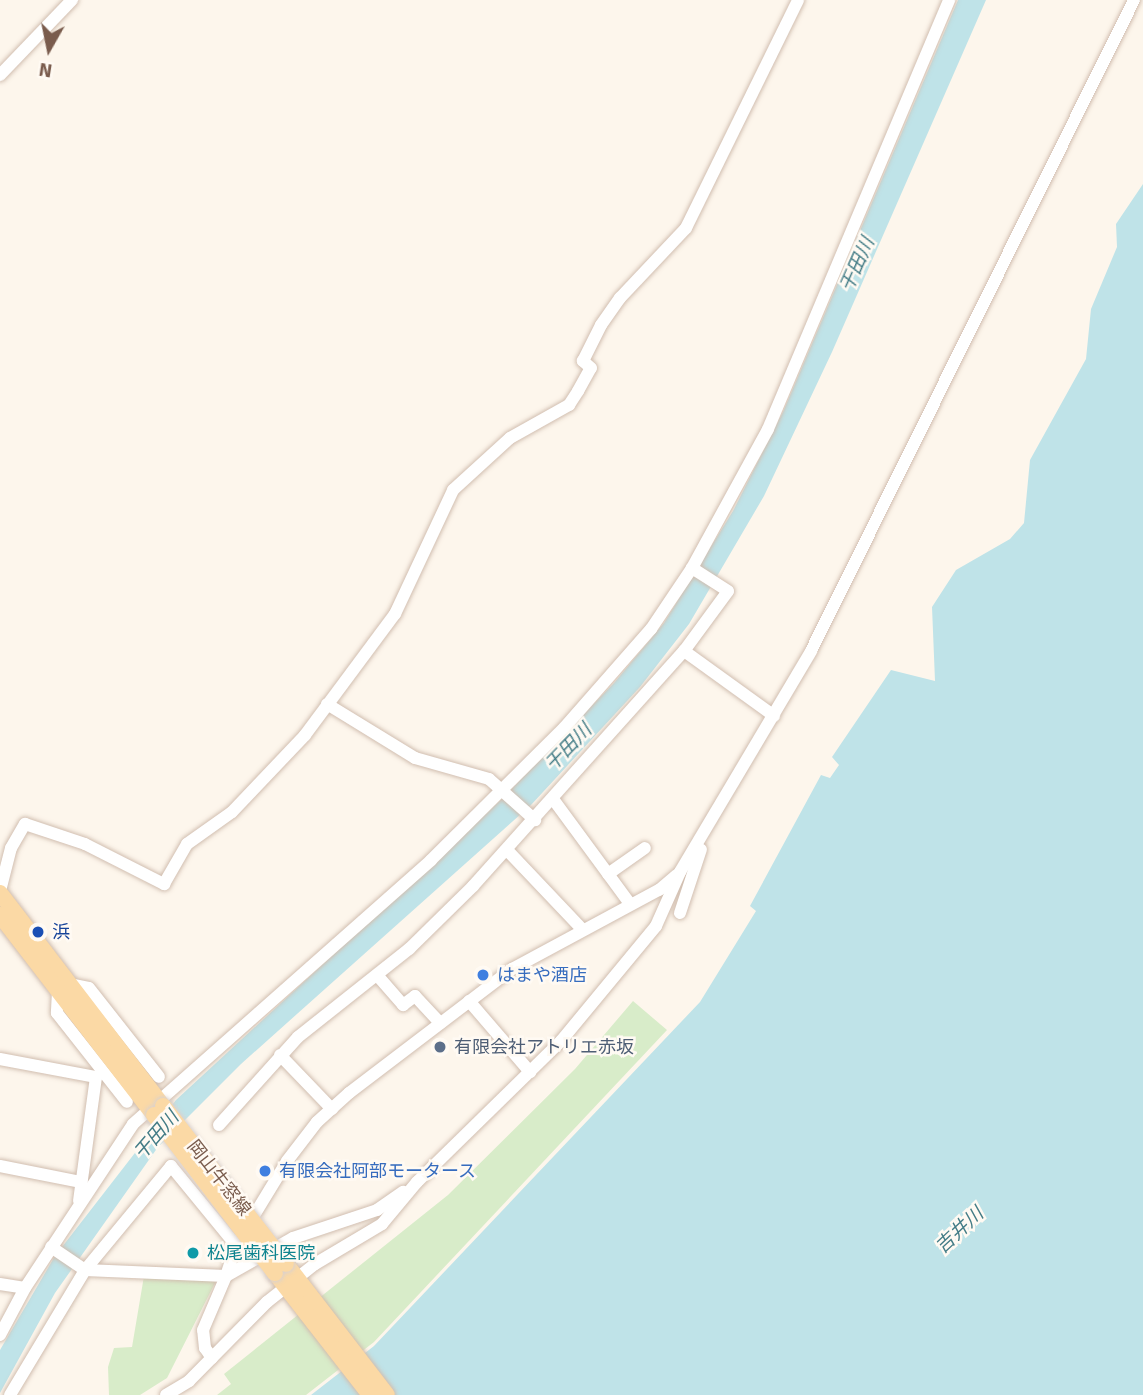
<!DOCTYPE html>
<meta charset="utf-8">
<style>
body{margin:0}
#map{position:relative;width:1143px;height:1395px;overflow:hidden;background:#fdf6ec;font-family:Signika,"Noto Sans JP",sans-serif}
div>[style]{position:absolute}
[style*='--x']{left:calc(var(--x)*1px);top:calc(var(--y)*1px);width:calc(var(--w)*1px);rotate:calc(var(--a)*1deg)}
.green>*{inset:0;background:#d8ecc9}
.water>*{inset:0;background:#bfe3e8}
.roads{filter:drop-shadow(0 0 2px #d1beb0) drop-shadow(0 0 2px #d1beb0)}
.minor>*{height:12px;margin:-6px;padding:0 6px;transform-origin:6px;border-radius:6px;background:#fff}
.major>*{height:16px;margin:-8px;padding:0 8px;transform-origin:8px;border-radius:8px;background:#fbd9a5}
.bridges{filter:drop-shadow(0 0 2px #dad1cd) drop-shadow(0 0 2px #dad1cd)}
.major-bridge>*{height:16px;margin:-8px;padding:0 8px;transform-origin:8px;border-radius:8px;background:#fbd9a5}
.dots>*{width:19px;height:19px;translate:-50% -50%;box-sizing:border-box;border:4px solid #fffaf3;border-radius:50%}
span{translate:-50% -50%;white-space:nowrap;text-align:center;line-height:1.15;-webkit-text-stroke:5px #fffaf3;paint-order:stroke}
.transit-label{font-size:18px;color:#164399}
.left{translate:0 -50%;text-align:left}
.shop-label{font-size:18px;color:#366cbe}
.service-label{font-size:18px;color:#4e5e75}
.street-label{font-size:18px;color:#7a5c4d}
.culture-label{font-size:18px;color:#0d838f}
.water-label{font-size:19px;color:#437c86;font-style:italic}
.north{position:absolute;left:14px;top:14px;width:70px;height:70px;-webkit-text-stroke:5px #fffaf3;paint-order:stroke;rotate:189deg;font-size:19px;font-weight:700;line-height:28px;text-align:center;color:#7a5c4d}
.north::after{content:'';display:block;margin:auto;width:24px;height:32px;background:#7a5c4d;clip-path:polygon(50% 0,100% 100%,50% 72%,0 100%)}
</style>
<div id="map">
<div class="green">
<i style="clip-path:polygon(633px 1001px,667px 1030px,374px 1342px,306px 1395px,217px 1395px,231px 1384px,224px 1374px,448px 1195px,575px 1069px)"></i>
<i style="clip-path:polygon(144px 1276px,216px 1281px,167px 1378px,140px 1395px,109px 1395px,108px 1367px,114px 1348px,132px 1347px)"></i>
</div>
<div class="water">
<i style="clip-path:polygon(958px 0,986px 0,832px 352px,764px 496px,689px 624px,640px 687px,531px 805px,241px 1064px,158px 1147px,55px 1293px,0 1393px,0 1350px,55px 1256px,176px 1100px,503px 798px,614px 683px,664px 623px,733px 511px,783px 412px)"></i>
<i style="clip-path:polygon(1143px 184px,1143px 1395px,311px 1395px,374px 1346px,700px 1002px,756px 911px,750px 906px,821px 775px,830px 778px,839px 765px,832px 757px,891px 670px,935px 681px,932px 607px,956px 570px,1010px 539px,1024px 523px,1030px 460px,1086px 359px,1091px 309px,1117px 247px,1116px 224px)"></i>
</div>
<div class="roads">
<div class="minor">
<i style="--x:0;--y:75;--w:104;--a:-46.2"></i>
<i style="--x:684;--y:651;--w:111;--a:35.8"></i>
<i style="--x:327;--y:704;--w:103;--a:31.5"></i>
<i style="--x:415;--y:758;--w:77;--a:15.8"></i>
<i style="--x:489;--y:779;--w:62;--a:41.7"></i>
<i style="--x:553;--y:799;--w:130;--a:53.7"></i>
<i style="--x:507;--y:850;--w:108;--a:46.5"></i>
<i style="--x:608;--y:874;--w:45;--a:-35.1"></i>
<i style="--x:0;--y:891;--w:44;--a:-75.7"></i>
<i style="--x:11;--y:848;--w:28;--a:-60"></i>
<i style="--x:25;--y:824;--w:63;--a:18.4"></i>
<i style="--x:85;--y:844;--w:89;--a:26.9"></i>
<i style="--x:164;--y:884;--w:46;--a:-60.1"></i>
<i style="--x:187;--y:844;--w:55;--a:-35.4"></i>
<i style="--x:232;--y:812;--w:106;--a:-46.5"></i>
<i style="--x:305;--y:735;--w:151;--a:-53.4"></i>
<i style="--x:395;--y:614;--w:137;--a:-64.9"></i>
<i style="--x:453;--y:490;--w:77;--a:-42.4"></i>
<i style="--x:510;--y:438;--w:68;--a:-29.2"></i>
<i style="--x:569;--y:405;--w:17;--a:-57"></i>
<i style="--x:578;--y:391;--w:26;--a:-61"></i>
<i style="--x:591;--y:368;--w:11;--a:-139"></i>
<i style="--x:583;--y:361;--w:40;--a:-63.4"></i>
<i style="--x:601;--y:325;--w:33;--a:-55"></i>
<i style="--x:620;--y:298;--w:96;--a:-46.7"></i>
<i style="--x:686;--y:228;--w:254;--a:-63.8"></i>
<i style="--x:680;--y:913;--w:67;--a:-71.8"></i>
<i style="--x:377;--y:975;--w:40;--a:49"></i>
<i style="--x:403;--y:1005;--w:15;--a:-37"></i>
<i style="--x:415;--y:996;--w:37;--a:47"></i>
<i style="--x:70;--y:984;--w:19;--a:12"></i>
<i style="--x:89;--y:988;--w:113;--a:51.8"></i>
<i style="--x:58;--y:991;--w:22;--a:93"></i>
<i style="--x:57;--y:1013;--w:113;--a:51.8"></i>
<i style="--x:469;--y:1001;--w:94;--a:49.3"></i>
<i style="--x:280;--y:1055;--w:75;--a:46.1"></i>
<i style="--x:0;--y:1059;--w:98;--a:10.6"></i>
<i style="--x:96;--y:1077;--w:125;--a:97.8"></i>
<i style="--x:219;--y:1125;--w:118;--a:-48.1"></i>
<i style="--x:298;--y:1037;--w:142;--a:-38.4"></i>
<i style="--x:409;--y:949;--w:90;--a:-44.5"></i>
<i style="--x:473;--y:886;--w:316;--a:-48.1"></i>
<i style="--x:684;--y:651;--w:74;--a:-53.7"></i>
<i style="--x:728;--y:591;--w:43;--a:-147.4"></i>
<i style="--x:692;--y:568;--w:158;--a:-61.3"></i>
<i style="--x:768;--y:429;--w:466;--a:-67.1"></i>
<i style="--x:0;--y:1166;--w:83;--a:11.2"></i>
<i style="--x:85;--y:1270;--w:141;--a:2.4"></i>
<i style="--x:226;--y:1276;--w:33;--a:-72"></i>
<i style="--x:236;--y:1245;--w:98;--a:-58.7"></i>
<i style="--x:287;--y:1161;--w:49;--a:-52.4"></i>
<i style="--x:317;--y:1122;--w:43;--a:-42.2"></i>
<i style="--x:349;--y:1093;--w:205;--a:-37.3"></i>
<i style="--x:512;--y:969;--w:167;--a:-28.3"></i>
<i style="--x:659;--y:890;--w:23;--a:-40"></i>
<i style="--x:85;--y:1270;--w:135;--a:-50.4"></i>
<i style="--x:171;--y:1166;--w:102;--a:50.6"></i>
<i style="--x:0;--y:1284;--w:25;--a:9"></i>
<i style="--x:0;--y:1335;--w:53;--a:-62"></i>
<i style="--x:25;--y:1288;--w:196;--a:-56.6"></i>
<i style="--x:133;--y:1124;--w:398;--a:-41.5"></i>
<i style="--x:431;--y:860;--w:187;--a:-44.8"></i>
<i style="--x:564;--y:728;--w:132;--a:-48.7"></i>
<i style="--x:651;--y:629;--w:73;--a:-56.1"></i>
<i style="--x:212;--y:1358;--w:12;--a:-125"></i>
<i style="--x:205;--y:1348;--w:18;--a:-96"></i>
<i style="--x:203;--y:1330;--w:59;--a:-66.9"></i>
<i style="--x:226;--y:1276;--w:77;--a:-29.6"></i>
<i style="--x:293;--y:1238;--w:89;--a:-18.4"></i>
<i style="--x:377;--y:1210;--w:32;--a:-35"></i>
<i style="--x:10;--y:1395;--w:146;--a:-59"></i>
<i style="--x:85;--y:1270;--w:41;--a:-145.9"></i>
<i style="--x:166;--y:1395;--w:27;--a:-31"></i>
<i style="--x:189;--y:1381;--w:111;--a:-45.4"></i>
<i style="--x:267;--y:1302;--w:61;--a:-38.4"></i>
<i style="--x:315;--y:1264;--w:78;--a:-30.8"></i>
<i style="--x:382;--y:1224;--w:55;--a:-50.2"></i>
<i style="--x:417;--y:1182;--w:202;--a:-44.4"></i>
<i style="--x:561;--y:1041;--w:149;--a:-50.4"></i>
<i style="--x:656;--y:926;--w:59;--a:-66"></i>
<i style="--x:680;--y:872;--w:257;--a:-59.3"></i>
<i style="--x:811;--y:651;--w:727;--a:-63.61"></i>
</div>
<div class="major">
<i style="--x:0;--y:893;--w:268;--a:52.6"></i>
<i style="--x:0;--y:915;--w:252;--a:52.4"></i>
<i style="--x:286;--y:1264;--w:165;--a:52.4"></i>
<i style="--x:275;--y:1273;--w:155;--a:52.1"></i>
</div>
</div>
<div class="bridges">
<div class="major-bridge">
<i style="--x:163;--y:1106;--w:200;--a:52.1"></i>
<i style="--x:154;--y:1115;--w:199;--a:52.6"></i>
</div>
</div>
<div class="dots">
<i style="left:38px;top:932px;background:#1a4fb4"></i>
<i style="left:483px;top:975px;background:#3f7fe0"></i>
<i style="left:440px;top:1047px;background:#5c6f8a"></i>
<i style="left:265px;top:1171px;background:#3f7fe0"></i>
<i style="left:193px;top:1253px;background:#0f9aa8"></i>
</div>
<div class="transit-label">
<span class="left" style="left:52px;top:932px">浜</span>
</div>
<div class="shop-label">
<span class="left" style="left:497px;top:975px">はまや酒店</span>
<span class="left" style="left:279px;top:1171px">有限会社阿部モータース</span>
</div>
<div class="service-label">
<span class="left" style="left:454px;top:1047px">有限会社アトリエ赤坂</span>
</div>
<div class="street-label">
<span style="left:219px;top:1178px;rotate:52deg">岡山牛窓線</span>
</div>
<div class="culture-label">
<span class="left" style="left:207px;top:1253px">松尾歯科医院</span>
</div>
<div class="water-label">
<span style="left:858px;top:265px;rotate:-66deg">干田川</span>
<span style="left:569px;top:748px;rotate:-46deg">干田川</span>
<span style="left:157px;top:1136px;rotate:-49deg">干田川</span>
<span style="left:960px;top:1231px;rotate:-43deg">吉井川</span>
</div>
<div class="north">N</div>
</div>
